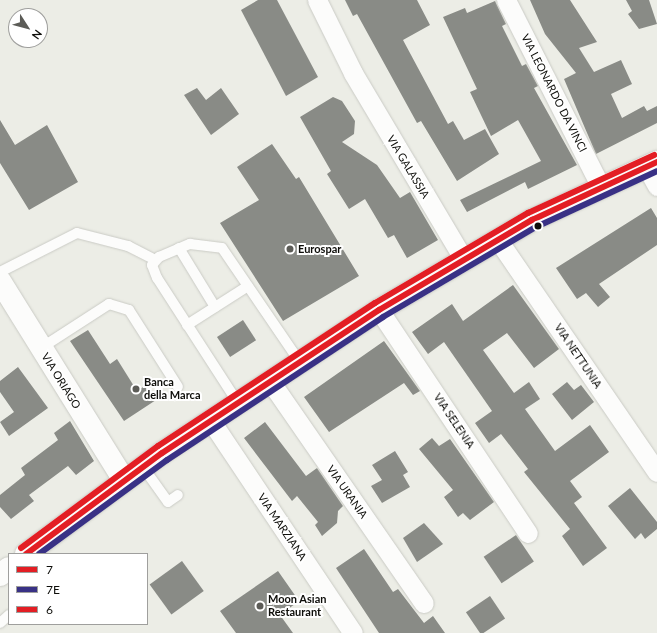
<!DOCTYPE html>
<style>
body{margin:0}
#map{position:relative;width:657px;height:633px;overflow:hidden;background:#ecede6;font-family:Lato,sans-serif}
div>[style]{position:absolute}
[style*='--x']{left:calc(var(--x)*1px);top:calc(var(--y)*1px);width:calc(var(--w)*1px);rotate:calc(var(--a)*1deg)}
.building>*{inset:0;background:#898b86;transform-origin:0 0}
.roads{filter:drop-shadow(0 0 1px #cacbc5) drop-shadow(0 0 1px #cacbc5)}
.service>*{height:10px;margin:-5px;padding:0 5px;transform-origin:5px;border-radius:5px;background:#fcfcfb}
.minor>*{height:19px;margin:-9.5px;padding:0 9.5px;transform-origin:9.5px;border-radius:9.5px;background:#fcfcfb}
.tertiary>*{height:22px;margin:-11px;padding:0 11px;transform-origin:11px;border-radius:11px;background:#fcfcfb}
.bus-1>*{height:6px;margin:-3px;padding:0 3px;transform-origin:3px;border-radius:3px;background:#e31e24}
.bus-2>*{height:6px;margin:-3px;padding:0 3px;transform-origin:3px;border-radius:3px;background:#393185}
.bus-3>*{height:6px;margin:-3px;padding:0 3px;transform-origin:3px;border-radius:3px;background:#e31e24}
.dots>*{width:11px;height:11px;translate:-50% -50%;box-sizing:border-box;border:2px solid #fff;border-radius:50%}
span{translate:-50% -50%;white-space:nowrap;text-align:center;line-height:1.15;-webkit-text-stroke:4px #fff;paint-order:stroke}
.street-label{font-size:11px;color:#0e0e0a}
.poi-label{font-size:11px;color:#0e0e0a;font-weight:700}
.left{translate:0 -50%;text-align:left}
.legend{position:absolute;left:8px;top:553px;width:140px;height:72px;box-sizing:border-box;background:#fff;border:1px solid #9f9f9d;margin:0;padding:5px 7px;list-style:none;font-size:12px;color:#0e0e0a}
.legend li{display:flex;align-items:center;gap:8px;height:20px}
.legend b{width:20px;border:1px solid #9f9f9d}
.north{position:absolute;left:8px;top:8px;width:40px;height:40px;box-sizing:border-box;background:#fff;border:1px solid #9f9f9d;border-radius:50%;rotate:126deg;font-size:11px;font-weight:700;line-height:16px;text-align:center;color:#0e0e0a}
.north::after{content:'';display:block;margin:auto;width:14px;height:18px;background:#5c5c57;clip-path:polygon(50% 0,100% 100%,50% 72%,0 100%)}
</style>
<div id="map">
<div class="building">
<i style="clip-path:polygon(258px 0,277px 0,318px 77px,286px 96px,241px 10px)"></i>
<i style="clip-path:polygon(345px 0,417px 0,430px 25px,403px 40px,448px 124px,453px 121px,464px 140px,485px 129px,499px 154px,457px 181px,421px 121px,417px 123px,357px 14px,353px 16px)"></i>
<i style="clip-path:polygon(530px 0,570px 0,597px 42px,579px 48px,594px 72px,621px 60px,632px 84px,611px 94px,622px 118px,644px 106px,647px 111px,657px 106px,657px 123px,596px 154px,564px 79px,576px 73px,545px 34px)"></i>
<i style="clip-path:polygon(626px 0,649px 0,657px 24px,639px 29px,628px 14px,632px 11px)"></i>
<i style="clip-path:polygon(495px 1px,506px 24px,502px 26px,522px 66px,526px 64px,538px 86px,534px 88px,577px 165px,528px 189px,525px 182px,467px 212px,460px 200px,541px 161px,518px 120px,491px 136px,470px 92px,477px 89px,443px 17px,465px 8px,467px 13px)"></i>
<i style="clip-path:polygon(197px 88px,206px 100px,221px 88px,239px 114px,211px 135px,184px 95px)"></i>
<i style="clip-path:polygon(333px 97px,342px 101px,355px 121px,354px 134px,342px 142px,377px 165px,400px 198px,410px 192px,438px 240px,407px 258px,394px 235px,388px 238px,365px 199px,349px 209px,327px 174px,331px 171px,300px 117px)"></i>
<i style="clip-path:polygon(0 120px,15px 145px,47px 125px,78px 182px,29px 210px,0 163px)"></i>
<i style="clip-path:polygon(272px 144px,296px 179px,299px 177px,359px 276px,283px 321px,220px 223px,259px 200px,237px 167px)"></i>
<i style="clip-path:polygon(651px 208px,657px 218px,657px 245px,599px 284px,610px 297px,598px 307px,586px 293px,577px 299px,556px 268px)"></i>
<i style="clip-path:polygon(513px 285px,559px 349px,534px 368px,507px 333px,483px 350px,514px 393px,529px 382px,540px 399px,525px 409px,555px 451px,590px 425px,609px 452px,570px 481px,582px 497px,574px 503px,607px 548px,583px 566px,562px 536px,570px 529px,524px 472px,528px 469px,501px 434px,489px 443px,475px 423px,492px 411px,444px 342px,428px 354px,412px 332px,452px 304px,463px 321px)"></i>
<i style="left:243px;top:320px;width:24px;height:31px;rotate:57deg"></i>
<i style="clip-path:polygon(88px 330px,110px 364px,117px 359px,137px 391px,146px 385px,156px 400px,124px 421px,70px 341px)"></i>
<i style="clip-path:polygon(384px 341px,420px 391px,413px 395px,404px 383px,329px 432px,304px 397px)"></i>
<i style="clip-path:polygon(18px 367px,48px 408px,9px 436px,0 422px,14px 412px,0 392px,0 381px)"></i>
<i style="clip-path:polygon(567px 382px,574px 390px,581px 385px,594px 402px,572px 420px,552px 394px)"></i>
<i style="clip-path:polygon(70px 421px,94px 461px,76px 475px,68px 466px,29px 495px,34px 501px,11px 519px,0 507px,0 495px,25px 475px,21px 468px,58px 440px,54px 433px)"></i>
<i style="clip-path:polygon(265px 422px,306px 476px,317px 468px,343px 506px,338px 511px,337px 523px,322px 536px,315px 525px,318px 522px,297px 496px,292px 501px,244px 438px)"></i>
<i style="clip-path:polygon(432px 438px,439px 446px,450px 439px,494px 502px,470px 520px,463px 513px,458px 517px,444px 497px,453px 490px,419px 449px)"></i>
<i style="clip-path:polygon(395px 451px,408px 472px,403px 475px,410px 487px,382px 503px,371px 486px,382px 480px,372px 465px)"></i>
<i style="clip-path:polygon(630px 488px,657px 522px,657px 529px,645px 539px,641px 533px,635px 539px,608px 506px)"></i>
<i style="clip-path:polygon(424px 523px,443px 544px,417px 562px,403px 538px)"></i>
<i style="left:516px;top:535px;width:32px;height:39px;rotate:56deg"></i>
<i style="clip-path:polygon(364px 549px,393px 592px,398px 589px,424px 623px,433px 616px,445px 633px,379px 633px,336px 568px)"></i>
<i style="left:182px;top:561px;width:37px;height:40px;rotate:54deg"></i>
<i style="clip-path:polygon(278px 571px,299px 601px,280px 615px,293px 633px,236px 633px,220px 611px)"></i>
<i style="left:490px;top:596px;width:27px;height:29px;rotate:56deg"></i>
</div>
<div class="roads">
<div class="service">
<i style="--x:179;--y:248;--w:69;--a:58.6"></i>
<i style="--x:0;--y:272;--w:86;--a:-26.9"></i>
<i style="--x:77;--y:233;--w:53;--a:14.3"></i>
<i style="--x:128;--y:246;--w:30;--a:27"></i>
<i style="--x:187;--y:325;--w:72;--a:-32.6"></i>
<i style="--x:41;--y:348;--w:81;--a:-32.9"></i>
<i style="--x:109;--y:304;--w:21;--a:17"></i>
<i style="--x:129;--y:310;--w:91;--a:57.5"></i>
<i style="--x:238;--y:403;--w:149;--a:-122.9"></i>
<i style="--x:157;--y:278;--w:14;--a:-111"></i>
<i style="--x:152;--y:265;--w:11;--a:-49"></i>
<i style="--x:159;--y:257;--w:34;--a:-23"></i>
<i style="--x:190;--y:244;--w:32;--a:7"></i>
<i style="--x:222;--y:248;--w:137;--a:55.7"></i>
<i style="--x:143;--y:467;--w:43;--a:54.5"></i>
<i style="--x:168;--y:502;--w:12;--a:-35"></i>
<i style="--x:0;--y:623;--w:12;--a:-42"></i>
</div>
<div class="minor">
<i style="--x:317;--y:0;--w:81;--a:63.7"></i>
<i style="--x:353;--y:73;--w:217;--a:59.3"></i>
<i style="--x:506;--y:0;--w:208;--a:63.1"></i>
<i style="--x:646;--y:166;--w:23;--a:61"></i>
<i style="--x:498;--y:240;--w:281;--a:55.6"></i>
<i style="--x:379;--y:310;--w:268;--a:56.3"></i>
<i style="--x:270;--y:381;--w:270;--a:55.3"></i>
<i style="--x:211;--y:421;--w:255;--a:56.2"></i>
</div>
<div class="tertiary">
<i style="--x:0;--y:281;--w:234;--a:58.1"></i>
<i style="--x:26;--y:554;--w:169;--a:-36.6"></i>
<i style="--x:162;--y:453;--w:260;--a:-33.4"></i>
<i style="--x:379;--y:310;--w:178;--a:-30.5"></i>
<i style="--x:532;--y:220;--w:138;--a:-24.9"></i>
<i style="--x:0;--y:575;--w:11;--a:-38"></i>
</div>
</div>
<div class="bus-1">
<i style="--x:26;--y:554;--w:169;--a:-36.6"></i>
<i style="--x:162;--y:453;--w:260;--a:-33.4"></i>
<i style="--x:379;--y:310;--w:178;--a:-30.5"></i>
<i style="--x:532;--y:220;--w:138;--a:-24.9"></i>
</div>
<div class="bus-2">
<i style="--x:39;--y:554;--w:159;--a:-36.3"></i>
<i style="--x:167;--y:460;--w:259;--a:-33.5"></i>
<i style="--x:383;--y:317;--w:178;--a:-30.5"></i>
<i style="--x:536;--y:227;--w:133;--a:-24.8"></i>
</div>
<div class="bus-3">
<i style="--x:21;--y:548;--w:171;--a:-36.7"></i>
<i style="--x:158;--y:446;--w:260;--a:-33.4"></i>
<i style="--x:375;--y:303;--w:178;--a:-30.5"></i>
<i style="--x:528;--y:213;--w:139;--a:-24.7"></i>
</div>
<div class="dots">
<i style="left:538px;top:226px;background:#0e0e0a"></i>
<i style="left:290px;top:249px;background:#5c5c57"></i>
<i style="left:136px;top:389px;background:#5c5c57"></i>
<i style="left:260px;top:606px;background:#5c5c57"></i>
</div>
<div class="street-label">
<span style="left:554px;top:93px;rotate:63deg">VIA LEONARDO DA VINCI</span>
<span style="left:408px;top:167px;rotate:59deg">VIA GALASSIA</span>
<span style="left:578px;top:356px;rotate:56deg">VIA NETTUNIA</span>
<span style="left:61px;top:381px;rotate:58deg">VIA ORIAGO</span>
<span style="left:454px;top:421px;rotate:56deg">VIA SELENIA</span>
<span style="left:347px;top:492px;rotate:55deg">VIA URANIA</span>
<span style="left:282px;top:527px;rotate:56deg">VIA MARZIANA</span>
</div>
<div class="poi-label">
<span class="left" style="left:298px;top:249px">Eurospar</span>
<span class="left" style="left:144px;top:389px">Banca<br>della Marca</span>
<span class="left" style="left:268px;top:606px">Moon Asian<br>Restaurant</span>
</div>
<ul class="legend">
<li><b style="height:5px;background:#e31e24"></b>7</li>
<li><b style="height:5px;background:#393185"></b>7E</li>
<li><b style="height:5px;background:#e31e24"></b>6</li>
</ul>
<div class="north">N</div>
</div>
